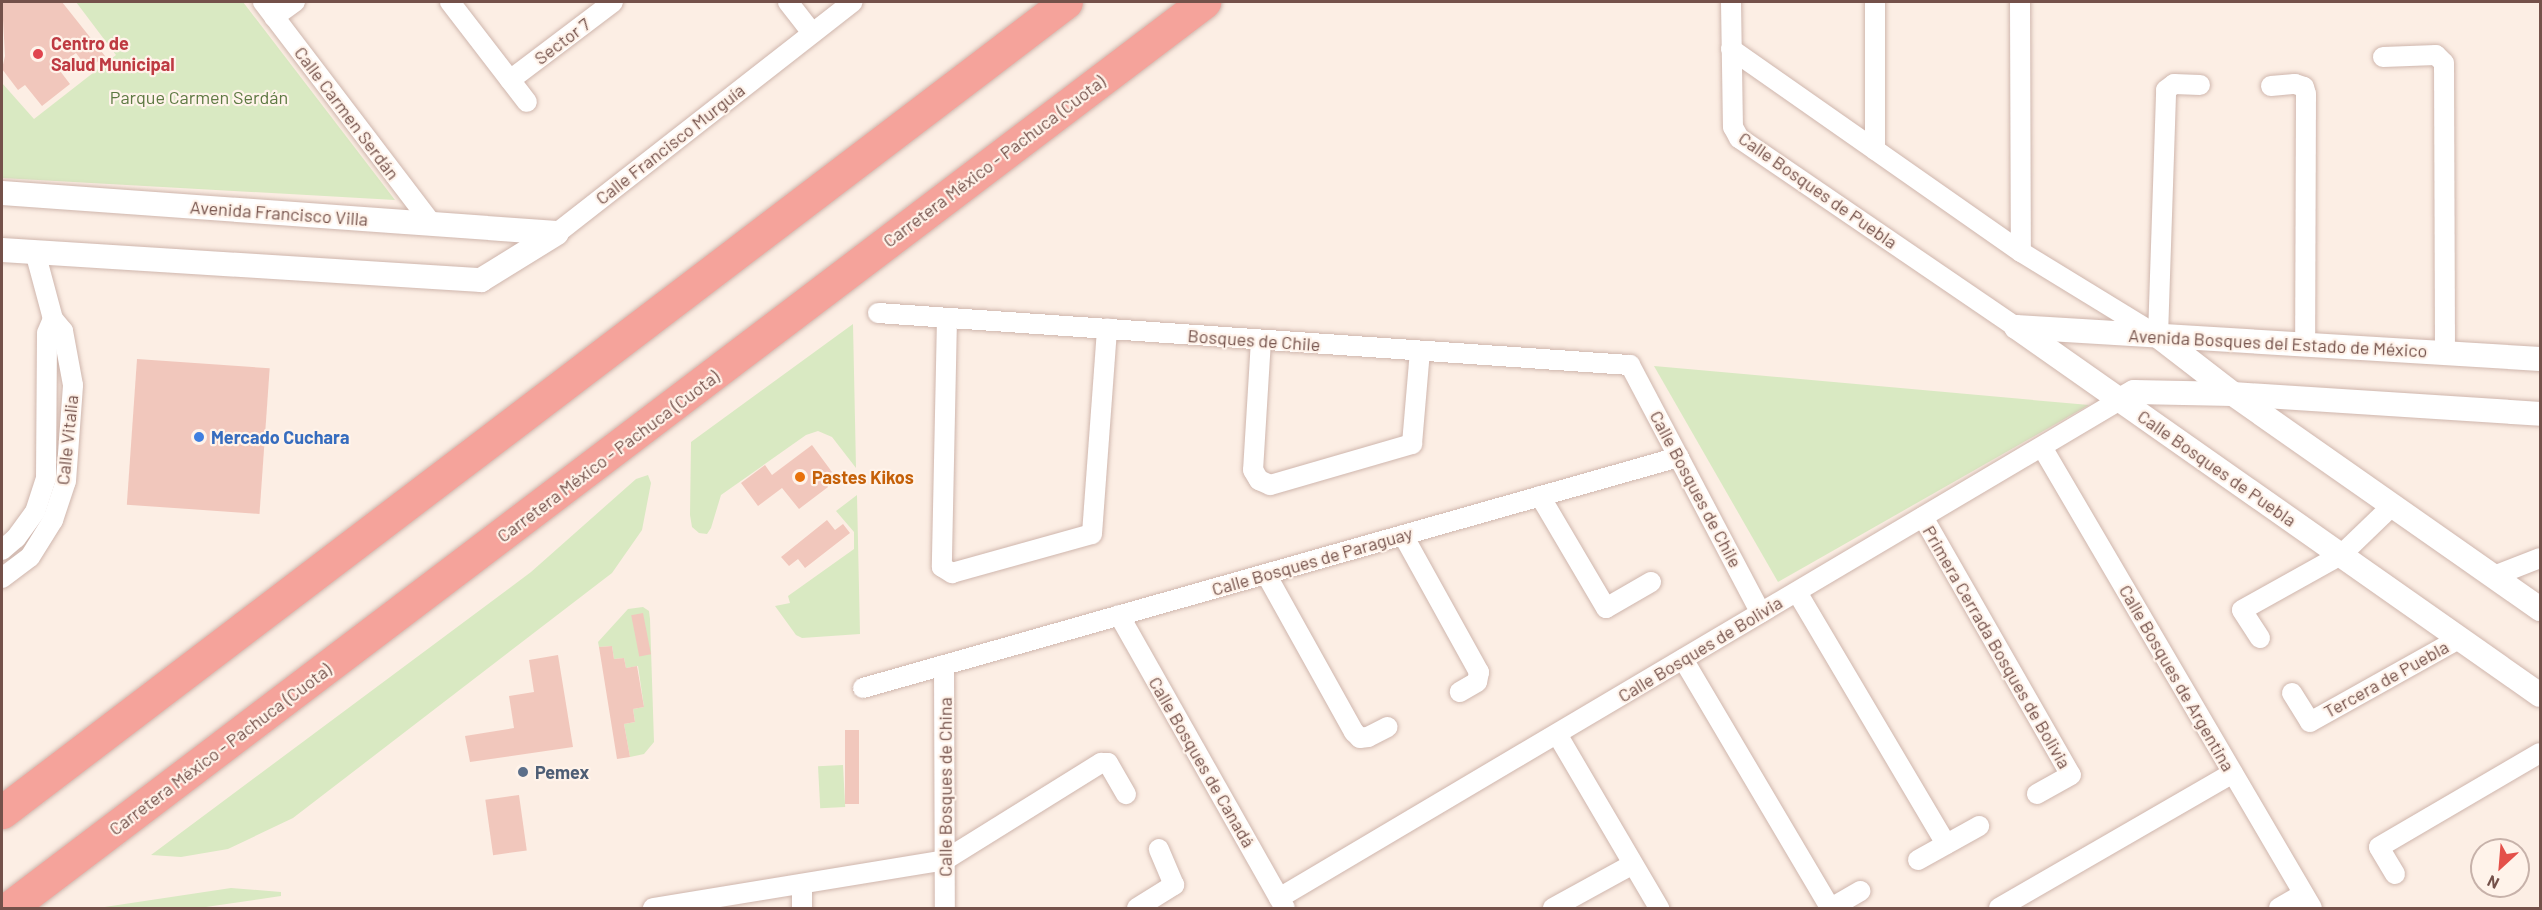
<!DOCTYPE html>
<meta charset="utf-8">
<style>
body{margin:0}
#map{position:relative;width:2542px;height:910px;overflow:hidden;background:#fceee4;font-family:Barlow,sans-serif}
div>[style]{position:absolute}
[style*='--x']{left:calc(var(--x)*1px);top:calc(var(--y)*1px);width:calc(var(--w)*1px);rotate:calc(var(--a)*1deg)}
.green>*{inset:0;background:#d9e9c2;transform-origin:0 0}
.building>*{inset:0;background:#f1c7bc;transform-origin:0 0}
.roads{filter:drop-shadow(0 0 2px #cfb6ad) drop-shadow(0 0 2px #cfb6ad)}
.minor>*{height:20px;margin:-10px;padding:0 10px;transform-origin:10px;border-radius:10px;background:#fff}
.tertiary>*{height:24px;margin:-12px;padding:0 12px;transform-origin:12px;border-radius:12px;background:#fff}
.motorway>*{height:33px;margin:-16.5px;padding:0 16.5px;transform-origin:16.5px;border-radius:16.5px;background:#f5a39b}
.dots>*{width:16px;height:16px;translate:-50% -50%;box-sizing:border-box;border:3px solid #fff3ea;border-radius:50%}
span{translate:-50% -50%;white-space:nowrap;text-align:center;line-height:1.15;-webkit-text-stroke:4.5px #fff3ea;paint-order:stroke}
.street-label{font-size:18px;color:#74514a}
.health-label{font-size:18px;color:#be3a42;font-weight:700}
.left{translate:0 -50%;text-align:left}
.park-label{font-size:18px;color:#5d7942}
.shop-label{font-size:18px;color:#366cbe;font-weight:700}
.food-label{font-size:18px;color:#c56008;font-weight:700}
.service-label{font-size:18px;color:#4e5e75;font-weight:700}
.frame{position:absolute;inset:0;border:3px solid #74514a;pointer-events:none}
.north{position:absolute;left:2470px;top:838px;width:60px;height:60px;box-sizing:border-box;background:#fff3ea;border:2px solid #c7b2aa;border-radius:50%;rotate:206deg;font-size:16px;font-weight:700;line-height:24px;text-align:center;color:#74514a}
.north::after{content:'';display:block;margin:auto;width:21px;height:27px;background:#e4514a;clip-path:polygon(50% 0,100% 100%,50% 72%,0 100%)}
</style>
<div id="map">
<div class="green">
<i style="clip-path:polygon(76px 2px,243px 2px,395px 200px,2px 178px,2px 83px,34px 119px,116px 55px)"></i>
<i style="clip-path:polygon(853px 324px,856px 468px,832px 437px,818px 431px,806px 435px,721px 495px,711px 528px,707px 534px,699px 533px,692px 527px,690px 515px,691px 442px)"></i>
<i style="clip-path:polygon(1654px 366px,2089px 405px,1778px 582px)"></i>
<i style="clip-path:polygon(648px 475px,651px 483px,642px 530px,612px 573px,293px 818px,228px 849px,181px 857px,151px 855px,531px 572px,636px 479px)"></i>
<i style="clip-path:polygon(857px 495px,860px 634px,802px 638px,796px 635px,775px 606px,790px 603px,788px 596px,854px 549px,854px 532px,836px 511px)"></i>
<i style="clip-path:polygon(643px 607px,649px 611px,650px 619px,654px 742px,644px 754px,630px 757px,624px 724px,635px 722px,633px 709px,644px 707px,638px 666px,626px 668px,624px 658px,614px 659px,612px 646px,599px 647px,598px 642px,628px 609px)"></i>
<i style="left:843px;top:765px;width:42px;height:25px;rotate:87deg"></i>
<i style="clip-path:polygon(231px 888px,281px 892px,281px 896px,199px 908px,98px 908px)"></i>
</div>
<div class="building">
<i style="clip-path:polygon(2px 2px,62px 2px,105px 56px,88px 69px,76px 53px,57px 67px,70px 84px,42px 106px,25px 85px,18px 90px,2px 69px,5px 56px)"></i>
<i style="left:137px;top:359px;width:133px;height:146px;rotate:4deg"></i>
<i style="clip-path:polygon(812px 445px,832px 472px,822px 479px,828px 487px,799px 509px,782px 488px,758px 506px,741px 483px,765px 465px,772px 475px)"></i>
<i style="clip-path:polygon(827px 520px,835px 530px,843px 524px,850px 533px,805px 568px,798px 559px,789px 566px,781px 557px)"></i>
<i style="left:643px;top:613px;width:42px;height:12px;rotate:79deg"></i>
<i style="clip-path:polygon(612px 646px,614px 659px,624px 658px,626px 668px,637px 666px,644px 707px,633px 709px,635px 722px,624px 724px,630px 757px,617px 759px,599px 647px)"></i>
<i style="clip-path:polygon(558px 655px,573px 747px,470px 762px,465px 736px,514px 728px,509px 696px,534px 692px,529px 660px)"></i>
<i style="left:845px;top:730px;width:14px;height:74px"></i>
<i style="left:519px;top:795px;width:56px;height:34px;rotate:82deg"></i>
</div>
<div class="roads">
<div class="minor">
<i style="--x:263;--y:2;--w:279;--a:52.7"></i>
<i style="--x:450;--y:2;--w:126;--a:52.4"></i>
<i style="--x:788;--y:2;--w:39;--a:52"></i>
<i style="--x:1731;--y:2;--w:125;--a:89.1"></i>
<i style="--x:1733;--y:127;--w:13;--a:61"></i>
<i style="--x:1739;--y:138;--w:335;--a:34.3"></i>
<i style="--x:1875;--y:2;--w:148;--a:90"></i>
<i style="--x:2020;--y:2;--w:250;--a:89.8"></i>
<i style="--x:274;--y:17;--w:26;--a:-36"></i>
<i style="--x:1731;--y:49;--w:354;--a:35"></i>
<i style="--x:2021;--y:252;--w:161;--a:31.5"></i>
<i style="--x:2158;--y:336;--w:246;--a:-88.1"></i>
<i style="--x:2166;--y:90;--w:10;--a:-37"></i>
<i style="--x:2174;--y:84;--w:26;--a:2"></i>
<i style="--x:2383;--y:57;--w:53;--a:-2.2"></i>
<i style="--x:2436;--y:55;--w:11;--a:45"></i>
<i style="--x:2444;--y:63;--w:290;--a:89.8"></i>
<i style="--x:510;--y:80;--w:129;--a:-37.1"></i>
<i style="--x:2271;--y:86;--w:24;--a:-5"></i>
<i style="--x:2295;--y:84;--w:9;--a:18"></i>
<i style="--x:2304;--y:87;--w:7;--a:74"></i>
<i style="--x:2306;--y:94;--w:250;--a:90.2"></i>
<i style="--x:557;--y:233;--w:375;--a:-38"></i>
<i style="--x:878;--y:313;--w:754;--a:3.96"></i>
<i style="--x:1630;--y:365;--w:280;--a:62.2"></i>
<i style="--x:947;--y:318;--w:249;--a:91.2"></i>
<i style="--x:942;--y:567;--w:12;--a:31"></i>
<i style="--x:952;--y:573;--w:145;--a:-15.6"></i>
<i style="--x:1092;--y:534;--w:206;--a:-85.8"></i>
<i style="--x:1261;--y:340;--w:130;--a:93.5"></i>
<i style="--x:1253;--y:470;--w:12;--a:59"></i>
<i style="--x:1259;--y:480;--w:12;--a:24"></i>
<i style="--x:1270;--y:485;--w:148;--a:-16.1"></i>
<i style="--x:1412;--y:444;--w:93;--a:-85.1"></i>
<i style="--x:2042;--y:447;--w:534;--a:59.64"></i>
<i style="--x:1540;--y:496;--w:130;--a:59.5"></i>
<i style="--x:1606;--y:608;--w:52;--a:-30"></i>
<i style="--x:1923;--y:517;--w:297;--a:60.2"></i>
<i style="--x:2071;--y:775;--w:39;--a:151"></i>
<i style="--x:1403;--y:535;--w:157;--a:61"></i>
<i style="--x:1479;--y:672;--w:10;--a:101"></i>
<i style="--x:1477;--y:682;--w:20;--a:150"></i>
<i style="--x:2;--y:550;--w:18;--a:-41"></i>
<i style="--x:16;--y:538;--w:32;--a:-54"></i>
<i style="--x:35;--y:512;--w:36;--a:-72"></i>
<i style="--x:46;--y:478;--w:145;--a:-89.6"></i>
<i style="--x:47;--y:333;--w:15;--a:-67"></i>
<i style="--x:1266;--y:574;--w:181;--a:60.9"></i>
<i style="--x:1354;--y:732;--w:8;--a:45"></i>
<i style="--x:1360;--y:738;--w:8;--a:-7"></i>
<i style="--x:1368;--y:737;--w:22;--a:-27"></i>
<i style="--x:2494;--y:576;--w:49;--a:-21.4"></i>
<i style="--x:2;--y:578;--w:35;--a:-37"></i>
<i style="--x:30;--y:557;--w:44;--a:-58.1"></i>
<i style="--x:53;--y:520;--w:41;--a:-71.6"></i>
<i style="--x:66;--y:481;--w:96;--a:-85.8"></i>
<i style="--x:73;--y:385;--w:55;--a:-100.5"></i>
<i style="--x:63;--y:331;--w:16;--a:-130"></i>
<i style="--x:53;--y:319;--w:69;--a:-105"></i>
<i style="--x:1797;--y:592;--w:293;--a:59.4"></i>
<i style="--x:1119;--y:615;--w:337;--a:60.5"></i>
<i style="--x:2260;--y:638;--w:33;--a:-123"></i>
<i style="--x:2242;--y:610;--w:113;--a:-29.1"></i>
<i style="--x:2341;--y:555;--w:72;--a:-43.9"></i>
<i style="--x:1683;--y:659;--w:289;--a:59.4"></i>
<i style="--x:944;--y:665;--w:243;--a:89.8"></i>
<i style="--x:863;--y:688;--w:848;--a:-15.81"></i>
<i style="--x:2292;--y:693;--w:34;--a:58"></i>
<i style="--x:2310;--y:722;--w:172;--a:-29.2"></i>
<i style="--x:1557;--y:734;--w:202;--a:59.6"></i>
<i style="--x:1918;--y:860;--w:70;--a:-29.1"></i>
<i style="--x:2395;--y:874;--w:31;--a:-121"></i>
<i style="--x:2379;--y:847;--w:186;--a:-30.3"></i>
<i style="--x:1279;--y:898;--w:977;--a:-30.63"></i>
<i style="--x:653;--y:908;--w:296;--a:-9.3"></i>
<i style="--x:945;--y:860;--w:184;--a:-31.9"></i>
<i style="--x:1101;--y:763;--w:7;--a:0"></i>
<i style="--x:1108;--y:763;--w:36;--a:60"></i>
<i style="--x:802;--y:908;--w:24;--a:-90"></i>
<i style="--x:1137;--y:908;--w:44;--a:-31.9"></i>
<i style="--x:1174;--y:885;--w:39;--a:-113"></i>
<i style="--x:1553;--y:908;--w:91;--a:-28.8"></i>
<i style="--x:1831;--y:908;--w:34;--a:-30"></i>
<i style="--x:1999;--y:908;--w:270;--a:-30"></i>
<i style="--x:2279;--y:908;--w:28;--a:-30"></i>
</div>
<div class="tertiary">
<i style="--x:2;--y:193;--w:556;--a:4.12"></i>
<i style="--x:2;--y:250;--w:480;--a:3.6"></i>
<i style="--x:481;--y:280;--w:89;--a:-31.7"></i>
<i style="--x:2016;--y:327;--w:640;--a:35.08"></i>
<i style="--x:2016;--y:327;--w:525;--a:3.49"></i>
<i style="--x:2158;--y:336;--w:95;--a:37.7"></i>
<i style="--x:2233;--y:394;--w:375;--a:35"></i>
<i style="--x:2120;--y:400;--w:16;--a:-30"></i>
<i style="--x:2134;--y:392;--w:99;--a:1.2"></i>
<i style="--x:2233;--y:394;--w:308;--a:3.7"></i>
</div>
<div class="motorway">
<i style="--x:2;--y:812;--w:1337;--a:-37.28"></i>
<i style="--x:9;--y:908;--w:1500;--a:-37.17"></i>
</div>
</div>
<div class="dots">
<i style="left:38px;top:54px;background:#e0444e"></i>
<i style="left:199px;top:437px;background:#3f7fe0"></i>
<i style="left:800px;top:477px;background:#e8710a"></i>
<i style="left:523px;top:772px;background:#5c6f8a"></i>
</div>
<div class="street-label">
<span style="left:562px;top:41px;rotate:-37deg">Sector 7</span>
<span style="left:347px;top:113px;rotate:53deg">Calle Carmen Serdán</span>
<span style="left:670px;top:144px;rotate:-38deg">Calle Francisco Murguía</span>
<span style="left:994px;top:161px;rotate:-37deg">Carretera México - Pachuca (Cuota)</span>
<span style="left:1818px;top:190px;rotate:35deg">Calle Bosques de Puebla</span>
<span style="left:279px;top:213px;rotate:4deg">Avenida Francisco Villa</span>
<span style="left:1254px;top:340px;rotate:4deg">Bosques de Chile</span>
<span style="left:2278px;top:343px;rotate:3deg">Avenida Bosques del Estado de México</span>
<span style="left:67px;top:440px;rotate:-84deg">Calle Vitalia</span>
<span style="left:608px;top:456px;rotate:-37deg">Carretera México - Pachuca (Cuota)</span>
<span style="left:2217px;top:468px;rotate:35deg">Calle Bosques de Puebla</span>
<span style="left:1696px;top:489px;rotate:62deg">Calle Bosques de Chile</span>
<span style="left:1312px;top:561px;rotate:-16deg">Calle Bosques de Paraguay</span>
<span style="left:1997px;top:647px;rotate:60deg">Primera Cerrada Bosques de Bolivia</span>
<span style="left:1700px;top:649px;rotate:-31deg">Calle Bosques de Bolivia</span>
<span style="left:2177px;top:678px;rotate:60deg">Calle Bosques de Argentina</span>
<span style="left:2386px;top:679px;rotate:-29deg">Tercera de Puebla</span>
<span style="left:220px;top:749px;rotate:-37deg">Carretera México - Pachuca (Cuota)</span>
<span style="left:1202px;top:762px;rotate:60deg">Calle Bosques de Canadá</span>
<span style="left:945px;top:787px;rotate:-90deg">Calle Bosques de China</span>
</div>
<div class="health-label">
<span class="left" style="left:51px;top:54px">Centro de<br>Salud Municipal</span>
</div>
<div class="park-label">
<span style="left:199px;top:97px">Parque Carmen Serdán</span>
</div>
<div class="shop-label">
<span class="left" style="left:211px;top:437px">Mercado Cuchara</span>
</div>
<div class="food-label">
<span class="left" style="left:812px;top:477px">Pastes Kikos</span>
</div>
<div class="service-label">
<span class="left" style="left:535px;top:772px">Pemex</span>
</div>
<div class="frame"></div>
<div class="north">N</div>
</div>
